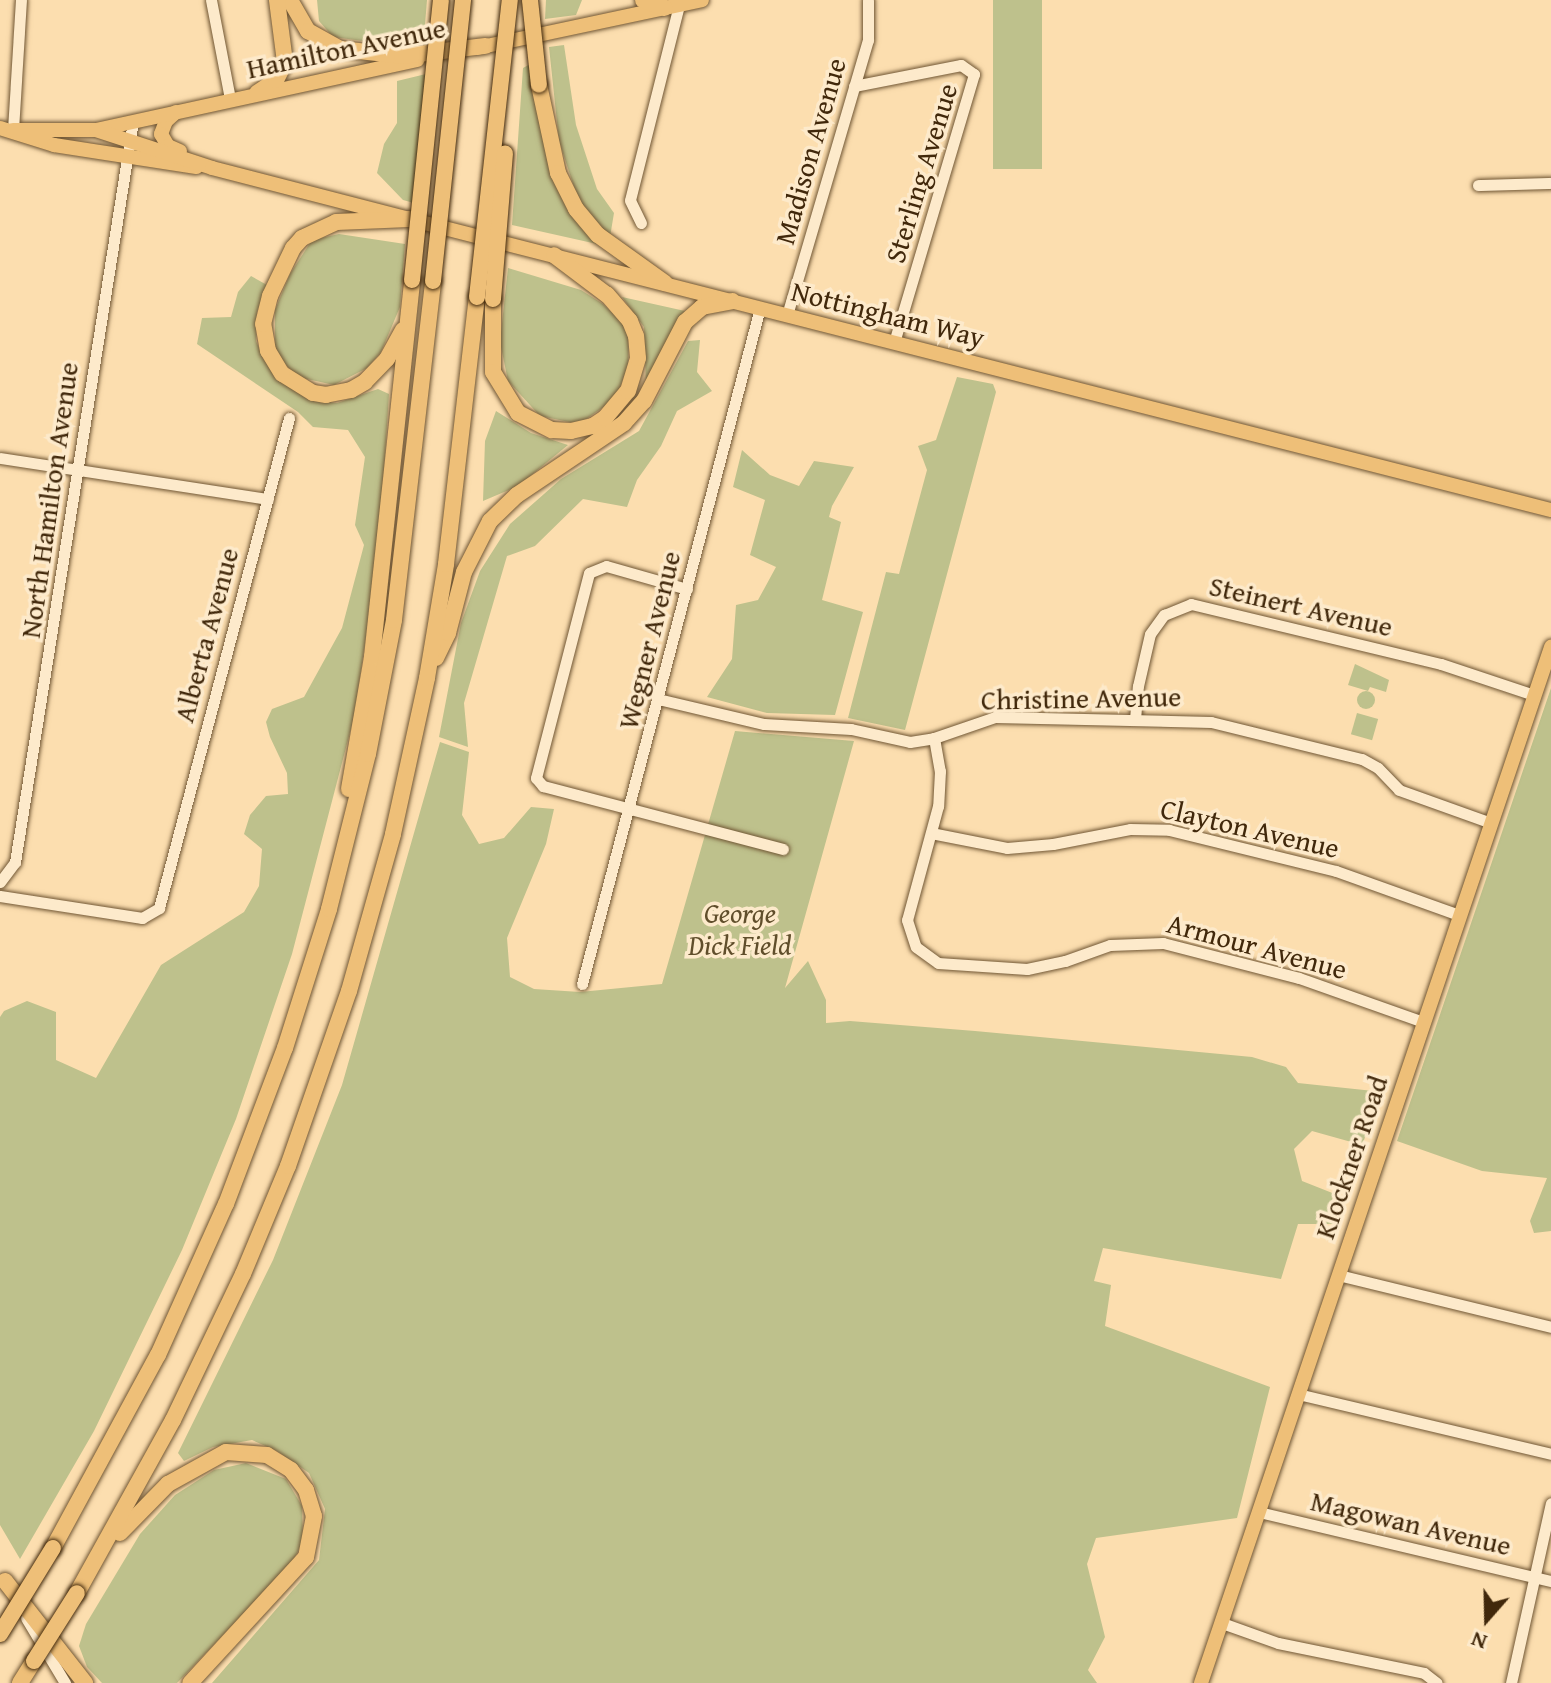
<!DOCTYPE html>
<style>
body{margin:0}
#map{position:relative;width:1551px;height:1683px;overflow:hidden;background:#fcdeaf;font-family:"Gentium Book Plus",serif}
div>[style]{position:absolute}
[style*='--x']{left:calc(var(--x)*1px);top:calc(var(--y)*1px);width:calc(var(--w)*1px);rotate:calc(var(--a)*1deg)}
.green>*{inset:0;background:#bec18c;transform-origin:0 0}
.round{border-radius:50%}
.roads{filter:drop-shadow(0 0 2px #705634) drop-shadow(0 0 2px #705634)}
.minor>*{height:11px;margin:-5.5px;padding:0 5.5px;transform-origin:5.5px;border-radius:5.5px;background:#fdeacb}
.major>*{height:14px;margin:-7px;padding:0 7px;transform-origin:7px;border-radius:7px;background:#eebf78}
.highway>*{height:16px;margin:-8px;padding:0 8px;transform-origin:8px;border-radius:8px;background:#eebf78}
.bridges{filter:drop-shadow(0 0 2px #41280b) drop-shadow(0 0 2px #41280b)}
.highway-bridge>*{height:16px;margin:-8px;padding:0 8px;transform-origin:8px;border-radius:8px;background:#eebf78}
span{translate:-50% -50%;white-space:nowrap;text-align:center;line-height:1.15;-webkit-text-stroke:7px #fdeacb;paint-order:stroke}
.street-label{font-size:28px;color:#41280b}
.park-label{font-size:28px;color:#604e2b;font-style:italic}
.north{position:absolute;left:1447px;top:1579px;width:80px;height:80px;-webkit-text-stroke:6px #fdeacb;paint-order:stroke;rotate:200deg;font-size:22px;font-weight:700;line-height:32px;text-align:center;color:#41280b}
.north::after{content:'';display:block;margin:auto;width:28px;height:36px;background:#41280b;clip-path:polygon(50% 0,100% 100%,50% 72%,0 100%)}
</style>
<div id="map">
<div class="green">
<i style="clip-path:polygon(317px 0,427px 0,423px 49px,333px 37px,319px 21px)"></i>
<i style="clip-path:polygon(546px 0,582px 0,576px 15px,545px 19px)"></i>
<i style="left:993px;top:0;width:49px;height:169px"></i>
<i style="clip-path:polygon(564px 45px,576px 125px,597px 189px,614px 213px,610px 237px,578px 199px,559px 141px,549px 47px)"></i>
<i style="clip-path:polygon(532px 63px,544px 141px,597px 244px,512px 225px,523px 68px)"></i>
<i style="clip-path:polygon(426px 74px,414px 203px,403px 200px,377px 173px,384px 144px,397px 123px,397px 81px)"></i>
<i style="clip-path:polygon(339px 234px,405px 244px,400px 307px,381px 352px,367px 368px,334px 385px,298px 377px,275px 354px,275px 310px,290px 274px,312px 240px)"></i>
<i style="clip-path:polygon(508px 268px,581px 290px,603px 304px,629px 329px,628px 367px,615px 399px,579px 424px,540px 416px,508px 381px,500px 342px)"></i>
<i style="clip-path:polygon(251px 276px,267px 285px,257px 312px,256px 341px,265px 361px,310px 400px,337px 403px,378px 389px,389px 394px,379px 549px,354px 717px,292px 954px,236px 1119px,182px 1250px,94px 1431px,20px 1559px,0 1525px,0 1017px,4px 1011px,27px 1001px,56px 1012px,56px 1060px,96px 1078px,161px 965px,244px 912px,259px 886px,262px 849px,244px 834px,250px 815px,266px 796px,288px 794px,287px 773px,270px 737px,266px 722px,272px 709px,304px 697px,342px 628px,364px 545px,355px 525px,365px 457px,348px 430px,313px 427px,298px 412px,197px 344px,202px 318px,231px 317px,238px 292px)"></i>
<i style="clip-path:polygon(622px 297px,685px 311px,646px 386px,644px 327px)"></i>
<i style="clip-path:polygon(700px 340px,697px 372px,712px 391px,677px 411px,661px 446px,637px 480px,627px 507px,583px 499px,535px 546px,507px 556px,464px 703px,468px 747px,439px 737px,461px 623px,480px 571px,510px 524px,561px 479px,639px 431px,688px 341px)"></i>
<i style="clip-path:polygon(957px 377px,993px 384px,996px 392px,905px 730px,848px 718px,886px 572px,899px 574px,927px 470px,918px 446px,936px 440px)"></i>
<i style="clip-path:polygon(496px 411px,531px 433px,568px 445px,518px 486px,483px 501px,485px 441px)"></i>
<i style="clip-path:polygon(742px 450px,770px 475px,799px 486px,814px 461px,854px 467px,832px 506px,829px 517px,841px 522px,822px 600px,863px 612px,835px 715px,767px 713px,707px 697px,732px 659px,736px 605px,758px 600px,776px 567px,750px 555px,765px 500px,733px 487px)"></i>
<i style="clip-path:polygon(1355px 664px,1389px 680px,1386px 692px,1370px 687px,1368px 691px,1348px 685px)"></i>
<i style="clip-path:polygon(1551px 688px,1551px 1231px,1534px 1233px,1530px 1221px,1547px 1178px,1482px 1171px,1397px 1141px)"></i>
<i class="round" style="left:1357px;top:691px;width:18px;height:18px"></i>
<i style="left:1357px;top:713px;width:22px;height:22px;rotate:16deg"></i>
<i style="clip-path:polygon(735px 731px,854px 741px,785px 988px,808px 961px,826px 1000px,826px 1023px,850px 1021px,975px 1031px,1252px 1057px,1286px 1067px,1298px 1083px,1383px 1092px,1362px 1145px,1312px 1131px,1294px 1149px,1302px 1181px,1345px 1198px,1334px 1224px,1298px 1224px,1281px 1279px,1103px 1248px,1094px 1281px,1111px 1285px,1105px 1326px,1270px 1387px,1237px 1518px,1096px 1538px,1087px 1564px,1105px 1637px,1088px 1670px,1097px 1683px,212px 1683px,319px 1560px,325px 1509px,309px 1473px,277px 1451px,252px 1440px,213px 1447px,184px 1461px,178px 1453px,273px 1260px,342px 1085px,440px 742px,469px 752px,462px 815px,479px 844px,504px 838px,531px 807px,554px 809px,546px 844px,507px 938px,510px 977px,534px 989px,580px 992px,662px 984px)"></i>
<i style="clip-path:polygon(246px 1463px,286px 1479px,302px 1506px,303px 1541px,292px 1563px,177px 1683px,102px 1683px,87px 1667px,79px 1646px,86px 1624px,140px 1534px,175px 1495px,214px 1470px)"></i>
</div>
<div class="roads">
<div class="minor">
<i style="--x:211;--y:0;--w:101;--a:79.1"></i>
<i style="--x:854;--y:86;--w:109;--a:-11.1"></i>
<i style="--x:961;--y:65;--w:16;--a:35"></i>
<i style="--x:974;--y:74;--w:280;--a:106.6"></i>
<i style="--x:13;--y:130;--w:130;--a:-86.5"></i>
<i style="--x:1478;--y:185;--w:73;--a:-1.6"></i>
<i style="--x:641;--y:223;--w:25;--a:-116"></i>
<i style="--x:630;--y:200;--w:201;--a:-75.9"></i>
<i style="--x:787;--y:315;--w:287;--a:-73.6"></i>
<i style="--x:868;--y:40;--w:40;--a:-90"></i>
<i style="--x:0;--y:458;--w:271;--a:8.7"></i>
<i style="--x:687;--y:589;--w:84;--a:-164.1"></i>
<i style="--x:606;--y:566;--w:18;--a:158"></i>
<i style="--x:589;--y:573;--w:212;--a:104.5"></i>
<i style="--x:536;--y:778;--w:11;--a:49"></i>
<i style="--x:543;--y:786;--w:248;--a:14.7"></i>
<i style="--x:658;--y:699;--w:109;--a:13.3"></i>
<i style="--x:764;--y:724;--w:87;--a:3.3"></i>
<i style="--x:851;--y:729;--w:60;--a:12.4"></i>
<i style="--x:910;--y:742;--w:24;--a:-9"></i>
<i style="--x:934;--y:738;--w:65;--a:-19"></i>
<i style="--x:995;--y:717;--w:216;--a:1.3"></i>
<i style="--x:1211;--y:722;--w:155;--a:13.8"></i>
<i style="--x:1362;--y:759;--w:18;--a:29"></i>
<i style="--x:1378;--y:768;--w:30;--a:46"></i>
<i style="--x:1399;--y:790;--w:98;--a:19.7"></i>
<i style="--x:1135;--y:719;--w:33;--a:-85"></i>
<i style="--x:1138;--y:686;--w:53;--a:-77"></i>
<i style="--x:1150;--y:634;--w:24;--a:-54"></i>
<i style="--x:1164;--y:615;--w:29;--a:-22"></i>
<i style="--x:1191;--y:604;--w:257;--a:13.5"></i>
<i style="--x:1441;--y:664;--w:98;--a:18.4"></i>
<i style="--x:934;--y:738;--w:34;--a:80"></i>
<i style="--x:940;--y:771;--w:35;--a:93"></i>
<i style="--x:938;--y:806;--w:118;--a:105.2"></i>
<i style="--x:907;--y:920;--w:28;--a:72"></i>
<i style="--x:916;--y:947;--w:27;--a:36"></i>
<i style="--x:938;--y:963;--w:89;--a:3.9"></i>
<i style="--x:1027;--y:969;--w:39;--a:-12"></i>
<i style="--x:1065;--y:961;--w:48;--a:-19.6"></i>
<i style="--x:1110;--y:945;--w:53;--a:-2.2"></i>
<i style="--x:1163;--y:943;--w:140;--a:14.4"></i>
<i style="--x:1299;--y:978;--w:132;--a:19.5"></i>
<i style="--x:931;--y:833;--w:77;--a:11.2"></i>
<i style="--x:1007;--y:848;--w:46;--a:-5"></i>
<i style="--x:1053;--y:844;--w:78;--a:-11"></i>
<i style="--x:1130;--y:829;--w:39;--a:1"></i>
<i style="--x:1169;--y:830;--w:172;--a:13.8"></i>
<i style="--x:1336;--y:871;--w:131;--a:19.7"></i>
<i style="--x:0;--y:882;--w:25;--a:-53"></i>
<i style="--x:15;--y:862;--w:750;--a:-80.95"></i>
<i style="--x:0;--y:896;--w:144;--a:8.8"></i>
<i style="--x:142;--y:918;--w:20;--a:-30"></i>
<i style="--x:159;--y:908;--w:507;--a:-75.14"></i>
<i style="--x:582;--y:984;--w:699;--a:-75.25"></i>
<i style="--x:1338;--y:1275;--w:219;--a:13.7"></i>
<i style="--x:1298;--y:1394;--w:260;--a:13.3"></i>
<i style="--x:1259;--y:1512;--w:300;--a:13.3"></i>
<i style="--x:26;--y:1618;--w:76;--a:59"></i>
<i style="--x:1222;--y:1623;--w:59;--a:19.7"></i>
<i style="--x:1278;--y:1643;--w:149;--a:11.6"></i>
<i style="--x:1424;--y:1673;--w:16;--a:38"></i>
<i style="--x:1511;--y:1683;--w:184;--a:-77.5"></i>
</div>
<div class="major">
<i style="--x:477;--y:48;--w:230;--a:-12"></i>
<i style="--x:176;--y:112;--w:13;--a:138"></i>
<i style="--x:166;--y:121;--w:14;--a:111"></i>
<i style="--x:161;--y:134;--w:14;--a:60"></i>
<i style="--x:168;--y:146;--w:13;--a:23"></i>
<i style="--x:0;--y:128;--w:57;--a:17.5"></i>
<i style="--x:54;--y:145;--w:144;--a:8.8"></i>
<i style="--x:13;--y:130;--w:83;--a:0"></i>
<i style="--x:96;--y:130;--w:329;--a:-12.3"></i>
<i style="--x:96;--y:130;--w:122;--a:18.1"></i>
<i style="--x:212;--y:168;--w:203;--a:14.5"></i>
<i style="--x:409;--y:219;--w:1178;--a:14.3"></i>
<i style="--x:1201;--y:1683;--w:1094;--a:-71.33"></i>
</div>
<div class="highway">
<i style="--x:290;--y:0;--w:36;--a:60"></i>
<i style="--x:308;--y:31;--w:38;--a:29"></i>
<i style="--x:341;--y:49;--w:61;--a:6.5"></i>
<i style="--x:402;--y:56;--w:84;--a:-6.9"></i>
<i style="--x:643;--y:0;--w:23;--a:20"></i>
<i style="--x:539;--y:85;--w:90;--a:77.8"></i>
<i style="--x:558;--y:173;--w:40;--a:63.4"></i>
<i style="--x:576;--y:209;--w:34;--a:50"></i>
<i style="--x:598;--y:235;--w:82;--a:35.6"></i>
<i style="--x:257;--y:93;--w:23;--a:-34"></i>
<i style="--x:276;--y:80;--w:20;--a:-63"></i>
<i style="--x:285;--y:62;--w:63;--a:-97.4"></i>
<i style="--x:493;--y:299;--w:73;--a:90"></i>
<i style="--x:493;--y:372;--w:48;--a:58.6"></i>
<i style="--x:518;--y:413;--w:38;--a:27"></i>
<i style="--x:552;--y:430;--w:19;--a:3"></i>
<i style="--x:571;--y:431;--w:23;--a:-13"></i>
<i style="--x:593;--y:426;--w:14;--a:-34"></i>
<i style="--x:605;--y:418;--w:35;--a:-50"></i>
<i style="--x:628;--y:391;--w:34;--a:-73"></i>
<i style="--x:638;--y:358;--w:22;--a:-95"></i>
<i style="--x:636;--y:336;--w:16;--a:-112"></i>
<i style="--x:630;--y:321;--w:35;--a:-131"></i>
<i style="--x:607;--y:295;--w:66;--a:-143"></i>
<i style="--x:403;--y:330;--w:33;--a:119"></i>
<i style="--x:387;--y:359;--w:32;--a:134"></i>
<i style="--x:365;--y:382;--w:16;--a:150"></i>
<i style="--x:351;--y:390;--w:25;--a:169"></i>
<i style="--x:326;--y:395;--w:13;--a:-171"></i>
<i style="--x:313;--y:393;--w:36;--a:-148"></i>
<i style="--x:282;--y:374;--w:27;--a:-121"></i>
<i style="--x:268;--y:351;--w:27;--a:-100"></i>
<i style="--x:263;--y:324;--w:29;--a:-76"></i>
<i style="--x:270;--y:296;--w:53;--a:-64.4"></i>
<i style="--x:293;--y:248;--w:13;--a:-48"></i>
<i style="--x:302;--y:238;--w:38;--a:-25"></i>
<i style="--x:336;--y:222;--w:73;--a:-2.4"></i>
<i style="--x:436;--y:658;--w:28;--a:-64"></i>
<i style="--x:448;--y:633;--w:63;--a:-75.3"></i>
<i style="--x:464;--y:572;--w:57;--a:-63"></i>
<i style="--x:490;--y:521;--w:37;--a:-44"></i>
<i style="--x:517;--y:495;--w:129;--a:-33.9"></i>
<i style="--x:624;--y:423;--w:30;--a:-48"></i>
<i style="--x:644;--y:401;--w:89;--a:-62.6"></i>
<i style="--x:685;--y:322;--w:23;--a:-41"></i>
<i style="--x:702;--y:307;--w:31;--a:-11"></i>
<i style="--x:349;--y:789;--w:134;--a:-80.1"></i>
<i style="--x:372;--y:657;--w:379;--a:-83.9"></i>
<i style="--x:120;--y:1533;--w:69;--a:-45.6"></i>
<i style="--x:168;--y:1484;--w:66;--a:-28.9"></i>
<i style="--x:226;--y:1452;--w:41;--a:4.2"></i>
<i style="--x:267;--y:1455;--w:28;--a:32"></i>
<i style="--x:291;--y:1470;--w:25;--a:53"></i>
<i style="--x:306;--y:1490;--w:27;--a:73"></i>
<i style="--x:314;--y:1516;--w:42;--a:101"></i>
<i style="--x:306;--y:1557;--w:171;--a:132.6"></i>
<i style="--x:53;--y:1548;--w:220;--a:-61.5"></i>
<i style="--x:158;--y:1355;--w:166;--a:-65.8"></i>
<i style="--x:226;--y:1204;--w:167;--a:-69.3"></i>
<i style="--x:285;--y:1048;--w:146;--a:-72.4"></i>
<i style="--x:329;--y:909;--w:160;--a:-75.9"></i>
<i style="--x:368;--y:754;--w:136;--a:-79"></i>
<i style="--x:394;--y:620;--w:341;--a:-83.4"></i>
<i style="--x:5;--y:1581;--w:130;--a:51.9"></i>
<i style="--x:77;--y:1593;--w:198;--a:-61"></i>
<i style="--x:173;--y:1420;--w:162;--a:-64.4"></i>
<i style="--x:243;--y:1274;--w:117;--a:-67.4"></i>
<i style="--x:288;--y:1166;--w:185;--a:-70.8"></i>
<i style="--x:349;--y:991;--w:163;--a:-74.3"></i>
<i style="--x:393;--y:834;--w:160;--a:-77.7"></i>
<i style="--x:427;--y:678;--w:116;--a:-80.5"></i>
<i style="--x:446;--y:564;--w:269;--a:-83.4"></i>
<i style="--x:20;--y:1683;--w:26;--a:-58"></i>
</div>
</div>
<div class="bridges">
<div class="highway-bridge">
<i style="--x:530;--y:0;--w:85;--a:84"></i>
<i style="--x:412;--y:280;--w:281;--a:-84.1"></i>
<i style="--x:433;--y:281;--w:283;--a:-83.9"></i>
<i style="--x:477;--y:297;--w:299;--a:-83.7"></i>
<i style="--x:493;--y:299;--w:146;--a:-85.3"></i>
<i style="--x:0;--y:1634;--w:101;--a:-58.4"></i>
<i style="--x:34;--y:1661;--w:80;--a:-57.7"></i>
</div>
</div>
<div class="street-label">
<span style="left:346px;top:48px;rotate:-12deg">Hamilton Avenue</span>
<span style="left:810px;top:151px;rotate:-74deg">Madison Avenue</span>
<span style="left:921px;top:173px;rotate:-73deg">Sterling Avenue</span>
<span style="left:888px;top:314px;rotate:14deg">Nottingham Way</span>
<span style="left:49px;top:500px;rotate:-82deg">North Hamilton Avenue</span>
<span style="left:1301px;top:606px;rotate:13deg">Steinert Avenue</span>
<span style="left:206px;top:635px;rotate:-75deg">Alberta Avenue</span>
<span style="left:649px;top:640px;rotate:-76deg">Wegner Avenue</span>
<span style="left:1081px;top:698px;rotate:-1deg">Christine Avenue</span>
<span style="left:1250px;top:828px;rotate:13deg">Clayton Avenue</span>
<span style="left:1257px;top:946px;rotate:15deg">Armour Avenue</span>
<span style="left:1351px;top:1157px;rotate:-71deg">Klockner Road</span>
<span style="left:1411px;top:1523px;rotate:13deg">Magowan Avenue</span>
</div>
<div class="park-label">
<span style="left:740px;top:929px">George<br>Dick Field</span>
</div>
<div class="north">N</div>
</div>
